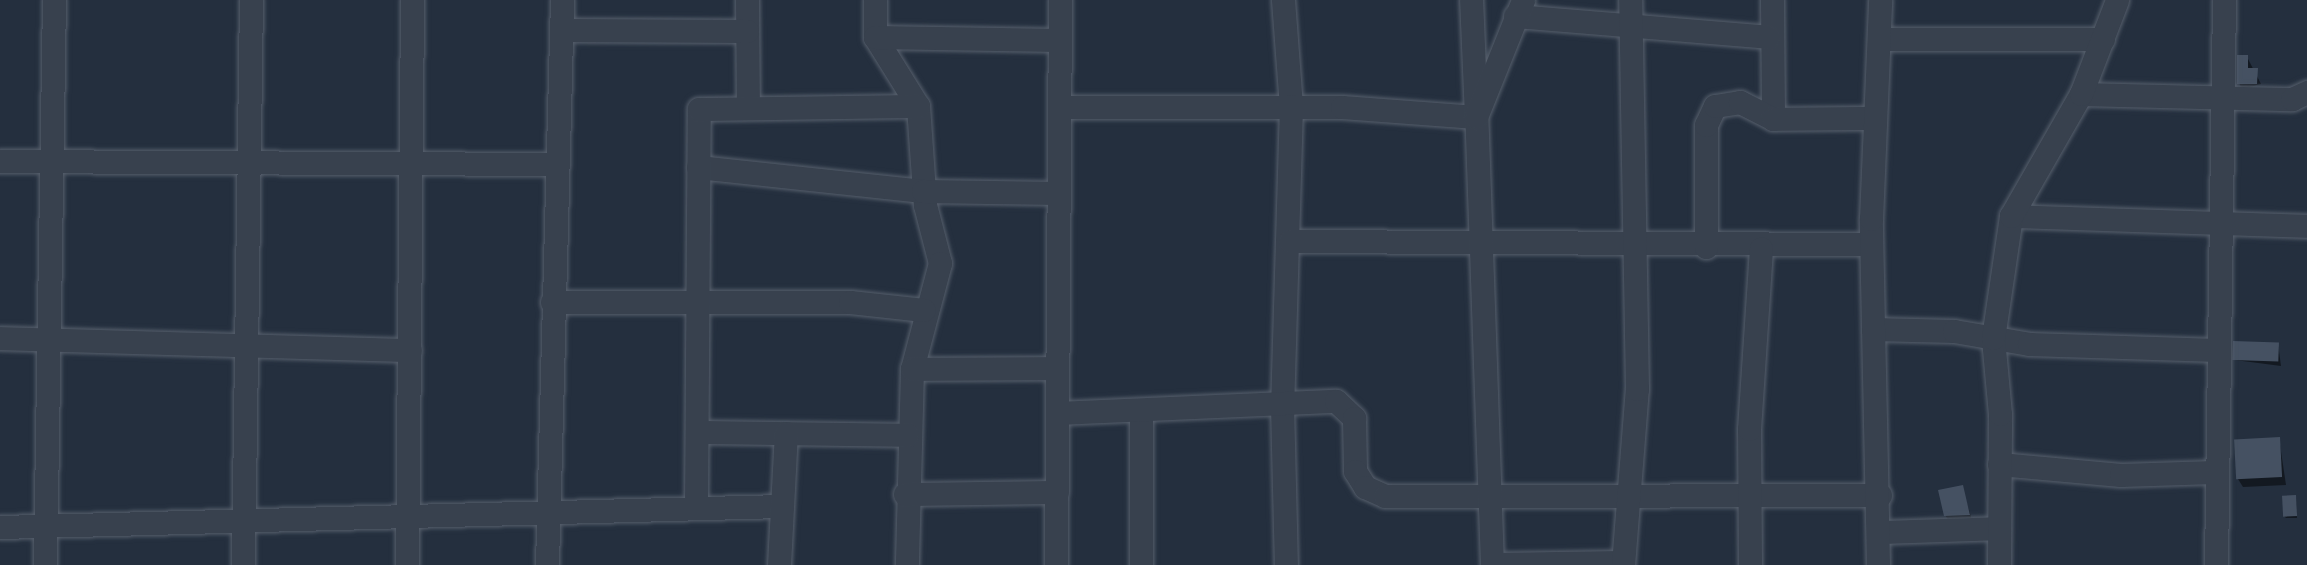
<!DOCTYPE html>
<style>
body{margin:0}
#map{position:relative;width:2307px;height:565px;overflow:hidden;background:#242f3e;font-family:"Source Sans 3",sans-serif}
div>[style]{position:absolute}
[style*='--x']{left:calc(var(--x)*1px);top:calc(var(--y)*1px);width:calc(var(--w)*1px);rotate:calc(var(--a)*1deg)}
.shadow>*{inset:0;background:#0007}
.building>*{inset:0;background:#455162;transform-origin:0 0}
.roads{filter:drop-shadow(0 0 2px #565f6c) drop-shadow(0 0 2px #565f6c)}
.minor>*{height:23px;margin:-11.5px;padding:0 11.5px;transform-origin:11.5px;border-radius:11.5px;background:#38414e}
span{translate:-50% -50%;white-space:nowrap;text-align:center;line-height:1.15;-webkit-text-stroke:7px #1d2633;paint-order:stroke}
</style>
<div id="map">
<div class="shadow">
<i style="clip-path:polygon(2247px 57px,2261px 84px,2242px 89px,2239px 83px)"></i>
<i style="clip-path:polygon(2278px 344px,2281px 366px,2235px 360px)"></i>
<i style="clip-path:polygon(2279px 438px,2286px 485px,2243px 487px,2238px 479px)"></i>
<i style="clip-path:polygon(1962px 487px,1972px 520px,1949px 521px,1945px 515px)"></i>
<i style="clip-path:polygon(2296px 497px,2297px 518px,2286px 518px,2284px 516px)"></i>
</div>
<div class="building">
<i style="clip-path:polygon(2237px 55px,2248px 55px,2248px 68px,2258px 68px,2257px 84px,2237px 84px)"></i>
<i style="left:2233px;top:341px;width:46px;height:19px;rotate:2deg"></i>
<i style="left:2280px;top:437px;width:40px;height:46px;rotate:87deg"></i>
<i style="clip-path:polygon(1963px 485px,1970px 515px,1944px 516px,1938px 490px)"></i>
<i style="left:2296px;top:495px;width:21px;height:14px;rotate:87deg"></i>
</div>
<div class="roads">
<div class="minor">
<i style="--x:747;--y:0;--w:105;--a:89.5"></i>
<i style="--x:875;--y:0;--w:37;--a:90"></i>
<i style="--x:875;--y:37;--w:81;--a:58.1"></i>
<i style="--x:918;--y:106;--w:99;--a:86"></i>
<i style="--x:925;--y:205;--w:60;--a:75.5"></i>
<i style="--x:940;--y:263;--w:110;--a:104.8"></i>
<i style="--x:912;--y:369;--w:196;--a:91.5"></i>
<i style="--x:1283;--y:0;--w:106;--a:85.7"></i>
<i style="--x:1291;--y:106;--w:299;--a:91.7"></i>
<i style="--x:1282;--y:405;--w:160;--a:88.6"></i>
<i style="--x:1772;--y:0;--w:119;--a:89.5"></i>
<i style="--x:1515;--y:16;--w:254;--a:4.7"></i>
<i style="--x:561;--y:30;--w:186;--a:0.3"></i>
<i style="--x:875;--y:37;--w:184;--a:0.9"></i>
<i style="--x:1880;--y:39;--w:223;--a:0"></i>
<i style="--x:2081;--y:94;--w:211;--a:1.4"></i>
<i style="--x:2292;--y:99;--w:17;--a:-25"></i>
<i style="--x:1059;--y:107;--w:283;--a:0"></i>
<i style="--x:1342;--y:107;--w:134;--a:4.3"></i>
<i style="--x:1476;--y:117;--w:117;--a:-92.4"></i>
<i style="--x:0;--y:161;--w:557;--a:0.31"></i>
<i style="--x:698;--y:167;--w:226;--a:6.1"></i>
<i style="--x:923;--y:191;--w:135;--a:0.8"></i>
<i style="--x:2011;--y:216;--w:296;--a:1.9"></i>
<i style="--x:1290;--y:241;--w:581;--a:0.3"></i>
<i style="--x:1706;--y:247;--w:122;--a:-90"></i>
<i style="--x:1706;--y:125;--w:21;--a:-65"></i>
<i style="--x:1715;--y:106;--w:25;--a:-9"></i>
<i style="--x:1740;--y:102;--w:37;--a:27"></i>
<i style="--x:1773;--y:119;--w:100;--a:-0.6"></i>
<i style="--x:552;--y:302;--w:298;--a:0"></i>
<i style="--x:850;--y:302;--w:74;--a:6.2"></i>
<i style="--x:1873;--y:329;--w:81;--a:1.4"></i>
<i style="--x:1954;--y:331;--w:76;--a:9.8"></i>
<i style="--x:2029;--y:344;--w:188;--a:1.8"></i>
<i style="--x:0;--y:338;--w:410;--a:1.7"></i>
<i style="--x:912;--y:369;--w:145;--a:-0.4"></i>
<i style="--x:1141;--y:412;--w:153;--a:90"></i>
<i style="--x:1057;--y:413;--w:279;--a:-2.5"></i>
<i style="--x:1336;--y:401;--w:25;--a:43"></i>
<i style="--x:1354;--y:418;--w:53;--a:88.9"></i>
<i style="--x:1355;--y:471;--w:19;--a:58"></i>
<i style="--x:1365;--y:487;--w:22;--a:24"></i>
<i style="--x:1385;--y:496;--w:495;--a:-0.1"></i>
<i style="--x:697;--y:432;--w:210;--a:0.8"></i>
<i style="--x:1999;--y:464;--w:122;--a:5.2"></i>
<i style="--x:2121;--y:475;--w:93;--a:-1.8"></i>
<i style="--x:905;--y:494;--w:152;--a:-0.8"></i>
<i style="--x:696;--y:506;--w:397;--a:-89.6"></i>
<i style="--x:699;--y:109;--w:219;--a:-0.8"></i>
<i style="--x:0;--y:527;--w:782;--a:-1.54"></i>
<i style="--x:1879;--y:532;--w:120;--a:-1.9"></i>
<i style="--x:1492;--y:564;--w:130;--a:-0.9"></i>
<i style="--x:45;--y:565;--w:565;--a:-89.09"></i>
<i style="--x:243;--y:565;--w:565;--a:-89.19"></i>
<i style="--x:407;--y:565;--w:565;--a:-89.49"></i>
<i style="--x:547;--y:565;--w:565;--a:-88.48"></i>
<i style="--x:779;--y:565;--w:132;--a:-87"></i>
<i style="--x:1056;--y:565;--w:565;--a:-89.59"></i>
<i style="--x:1492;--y:565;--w:448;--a:-92"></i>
<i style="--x:1476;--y:117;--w:126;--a:-68.1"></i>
<i style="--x:1623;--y:565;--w:177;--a:-85.5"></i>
<i style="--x:1637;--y:389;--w:389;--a:-91"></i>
<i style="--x:1750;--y:565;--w:136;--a:-90.4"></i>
<i style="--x:1749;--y:429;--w:181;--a:-86.2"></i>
<i style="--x:1878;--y:565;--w:346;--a:-91.2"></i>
<i style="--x:1871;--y:219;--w:219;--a:-87.6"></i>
<i style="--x:1999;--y:565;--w:151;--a:-89.6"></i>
<i style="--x:2000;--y:414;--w:76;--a:-95.3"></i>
<i style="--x:1993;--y:338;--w:123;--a:-81.6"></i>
<i style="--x:2011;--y:216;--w:141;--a:-60.2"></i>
<i style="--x:2081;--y:94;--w:101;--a:-69"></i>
<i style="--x:2216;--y:565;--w:565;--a:-89.19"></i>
</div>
</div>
</div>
